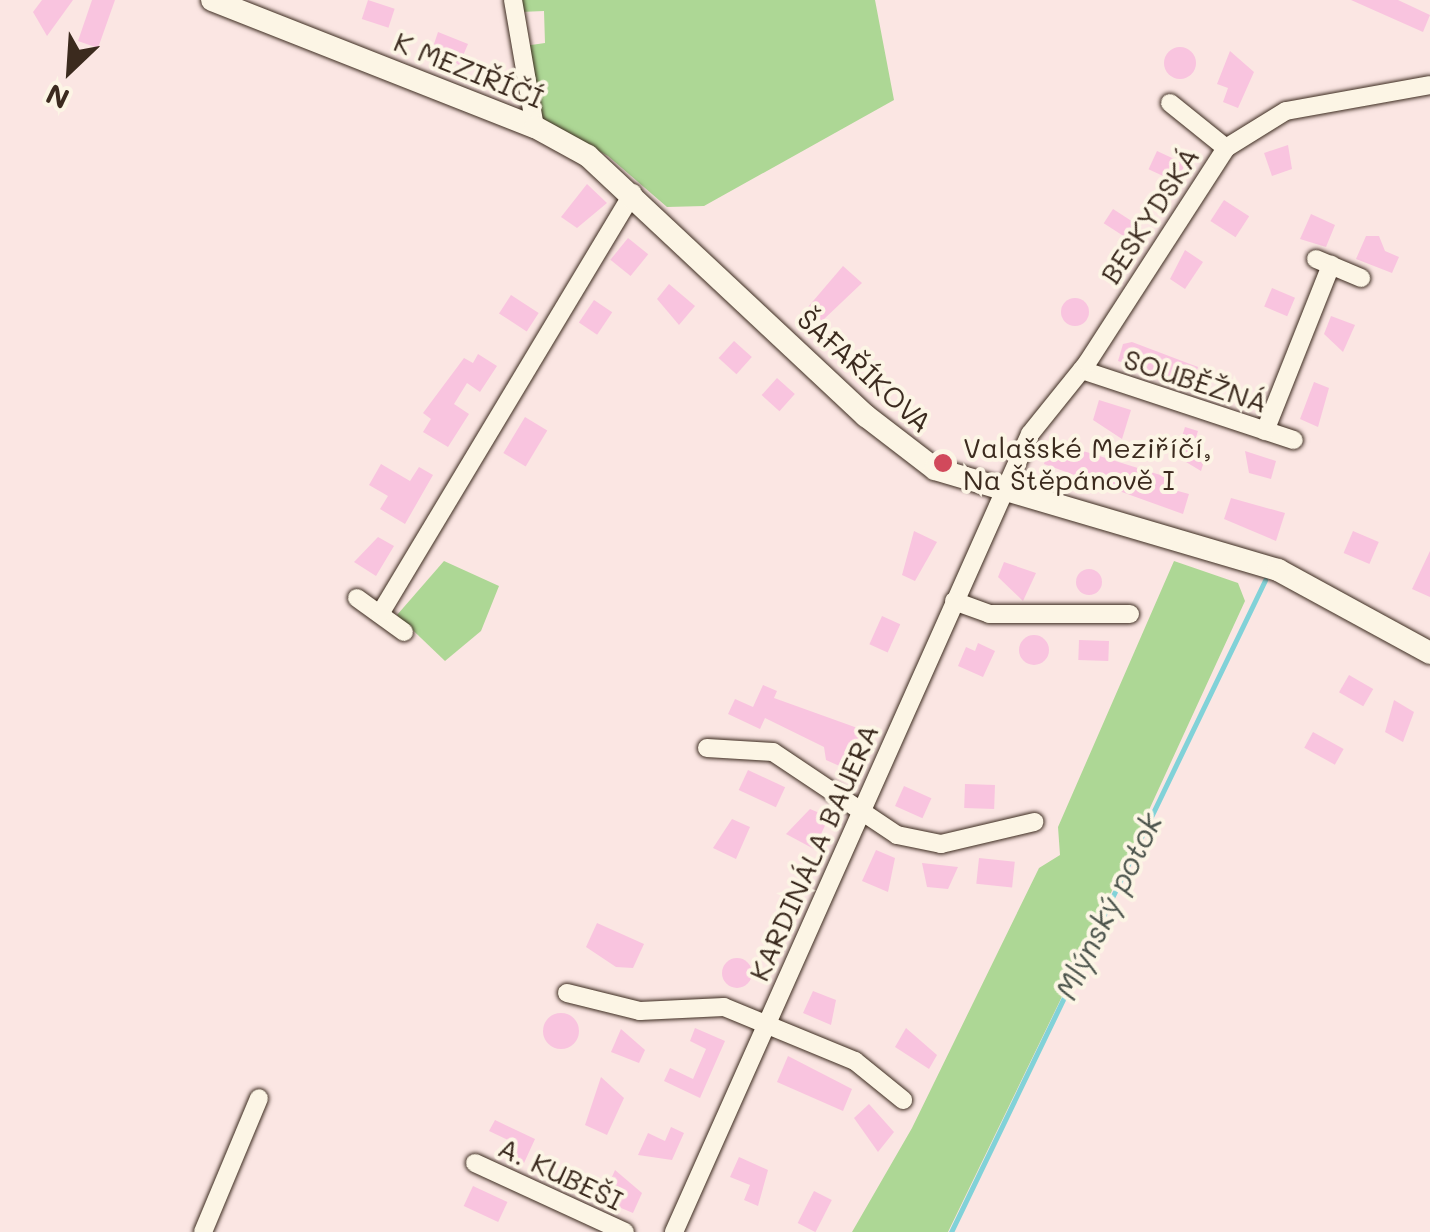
<!DOCTYPE html>
<meta charset="utf-8">
<style>
body{margin:0}
#map{position:relative;width:1430px;height:1232px;overflow:hidden;background:#fbe6e3;font-family:Mali,sans-serif}
div>[style]{position:absolute}
[style*='--x']{left:calc(var(--x)*1px);top:calc(var(--y)*1px);width:calc(var(--w)*1px);rotate:calc(var(--a)*1deg)}
.green>*{inset:0;background:#add795}
.stream>*{height:5px;margin:-2.5px;padding:0 2.5px;transform-origin:2.5px;border-radius:2.5px;background:#81d2d8}
.building>*{inset:0;background:#f9c4df;transform-origin:0 0}
.round{border-radius:50%}
.roads{filter:drop-shadow(0 0 2px #3b2a1e) drop-shadow(0 0 2px #3b2a1e)}
.minor>*{height:18px;margin:-9px;padding:0 9px;transform-origin:9px;border-radius:9px;background:#fcf5e5}
.tertiary>*{height:22px;margin:-11px;padding:0 11px;transform-origin:11px;border-radius:11px;background:#fcf5e5}
.dots>*{width:28px;height:28px;translate:-50% -50%;box-sizing:border-box;border:5px solid #fcf5e5;border-radius:50%}
span{translate:-50% -50%;white-space:nowrap;text-align:center;line-height:1.15;-webkit-text-stroke:8px #fcf5e5;paint-order:stroke}
.street-label{font-size:28px;color:#3b2a1e}
.poi-label{font-size:28px;color:#3b2a1e}
.left{translate:0 -50%;text-align:left}
.water-label{font-size:30px;color:#4c544c;font-style:italic}
.north{position:absolute;left:20px;top:20px;width:100px;height:100px;-webkit-text-stroke:8px #fcf5e5;paint-order:stroke;rotate:205deg;font-size:28px;font-weight:700;line-height:40px;text-align:center;color:#3b2a1e}
.north::after{content:'';display:block;margin:auto;width:35px;height:45px;background:#3b2a1e;clip-path:polygon(50% 0,100% 100%,50% 72%,0 100%)}
</style>
<div id="map">
<div class="green">
<i style="clip-path:polygon(519px 0,875px 0,894px 100px,704px 206px,667px 207px,608px 156px,536px 116px,524px 46px,545px 43px,544px 11px,520px 12px)"></i>
<i style="clip-path:polygon(444px 561px,499px 586px,481px 631px,445px 661px,397px 615px)"></i>
<i style="clip-path:polygon(1174px 561px,1238px 583px,1245px 601px,1087px 945px,948px 1232px,852px 1232px,912px 1128px,1039px 868px,1060px 855px,1058px 827px)"></i>
</div>
<div class="stream">
<i style="--x:951;--y:1232;--w:724;--a:-64.28"></i>
</div>
<div class="building">
<i style="clip-path:polygon(42px 0,73px 0,47px 36px,33px 12px)"></i>
<i style="clip-path:polygon(92px 0,115px 0,98px 48px,78px 41px)"></i>
<i style="left:368px;top:0;width:28px;height:20px;rotate:18deg"></i>
<i style="clip-path:polygon(1351px 0,1398px 0,1430px 15px,1423px 32px)"></i>
<i style="clip-path:polygon(438px 32px,468px 44px,459px 65px,433px 47px)"></i>
<i class="round" style="left:1164px;top:47px;width:32px;height:32px"></i>
<i style="clip-path:polygon(1230px 51px,1254px 72px,1238px 108px,1223px 102px,1228px 88px,1217px 84px)"></i>
<i style="clip-path:polygon(1288px 145px,1292px 169px,1272px 176px,1264px 153px)"></i>
<i style="left:1157px;top:151px;width:31px;height:20px;rotate:25deg"></i>
<i style="clip-path:polygon(587px 184px,607px 203px,577px 228px,561px 217px)"></i>
<i style="left:1224px;top:200px;width:30px;height:25px;rotate:33deg"></i>
<i style="left:1113px;top:209px;width:30px;height:17px;rotate:33deg"></i>
<i style="clip-path:polygon(1311px 214px,1335px 225px,1326px 247px,1300px 239px)"></i>
<i style="clip-path:polygon(1366px 236px,1379px 236px,1385px 251px,1399px 257px,1392px 273px,1356px 259px)"></i>
<i style="left:628px;top:238px;width:26px;height:28px;rotate:39deg"></i>
<i style="clip-path:polygon(1185px 250px,1203px 262px,1185px 289px,1170px 279px)"></i>
<i style="clip-path:polygon(843px 266px,862px 283px,822px 321px,808px 307px)"></i>
<i style="clip-path:polygon(669px 284px,695px 306px,679px 325px,657px 299px)"></i>
<i style="left:1272px;top:288px;width:25px;height:20px;rotate:23deg"></i>
<i style="left:511px;top:295px;width:33px;height:22px;rotate:33deg"></i>
<i class="round" style="left:1061px;top:298px;width:28px;height:28px"></i>
<i style="left:594px;top:300px;width:22px;height:27px;rotate:34deg"></i>
<i style="clip-path:polygon(1331px 316px,1355px 325px,1343px 352px,1324px 334px)"></i>
<i style="left:734px;top:341px;width:24px;height:23px;rotate:42deg"></i>
<i style="clip-path:polygon(1132px 342px,1198px 367px,1192px 386px,1118px 361px,1123px 344px)"></i>
<i style="clip-path:polygon(478px 354px,497px 366px,480px 392px,467px 383px,454px 404px,469px 414px,448px 447px,423px 432px,431px 419px,423px 413px,464px 358px,473px 363px)"></i>
<i style="left:777px;top:378px;width:24px;height:23px;rotate:42deg"></i>
<i style="clip-path:polygon(1314px 382px,1329px 388px,1318px 427px,1300px 419px)"></i>
<i style="clip-path:polygon(1099px 400px,1131px 410px,1122px 439px,1093px 420px)"></i>
<i style="left:525px;top:417px;width:26px;height:42px;rotate:31deg"></i>
<i style="clip-path:polygon(1185px 427px,1198px 431px,1191px 454px,1205px 458px,1201px 471px,1176px 456px)"></i>
<i style="clip-path:polygon(1051px 441px,1170px 478px,1167px 488px,1189px 494px,1183px 514px,1044px 464px)"></i>
<i style="clip-path:polygon(1245px 451px,1276px 461px,1271px 479px,1249px 473px)"></i>
<i style="clip-path:polygon(381px 464px,410px 481px,419px 467px,433px 475px,405px 524px,380px 509px,388px 496px,369px 485px)"></i>
<i style="clip-path:polygon(1231px 498px,1285px 513px,1276px 541px,1224px 519px)"></i>
<i style="clip-path:polygon(914px 531px,937px 542px,915px 581px,902px 575px)"></i>
<i style="left:1353px;top:531px;width:28px;height:24px;rotate:23deg"></i>
<i style="clip-path:polygon(378px 537px,394px 546px,376px 576px,354px 562px)"></i>
<i style="clip-path:polygon(1430px 551px,1430px 597px,1412px 589px)"></i>
<i style="clip-path:polygon(1004px 562px,1036px 573px,1023px 601px,998px 577px)"></i>
<i class="round" style="left:1076px;top:569px;width:26px;height:26px"></i>
<i style="left:882px;top:616px;width:20px;height:31px;rotate:24deg"></i>
<i class="round" style="left:1019px;top:635px;width:30px;height:30px"></i>
<i style="left:1079px;top:640px;width:30px;height:20px;rotate:2deg"></i>
<i style="clip-path:polygon(978px 643px,995px 651px,983px 677px,958px 666px,966px 647px,975px 651px)"></i>
<i style="left:1349px;top:675px;width:28px;height:20px;rotate:30deg"></i>
<i style="clip-path:polygon(763px 685px,777px 691px,774px 698px,863px 730px,844px 768px,826px 760px,824px 747px,765px 718px,760px 729px,728px 714px,735px 699px,753px 707px)"></i>
<i style="clip-path:polygon(1394px 700px,1414px 712px,1403px 742px,1385px 732px)"></i>
<i style="left:1313px;top:732px;width:35px;height:18px;rotate:29deg"></i>
<i style="left:748px;top:770px;width:41px;height:22px;rotate:25deg"></i>
<i style="left:965px;top:784px;width:30px;height:24px;rotate:2deg"></i>
<i style="left:904px;top:786px;width:30px;height:22px;rotate:24deg"></i>
<i style="clip-path:polygon(810px 809px,829px 817px,814px 849px,786px 834px)"></i>
<i style="clip-path:polygon(732px 819px,750px 827px,736px 859px,713px 848px)"></i>
<i style="clip-path:polygon(876px 850px,895px 858px,888px 892px,862px 881px)"></i>
<i style="left:979px;top:858px;width:36px;height:26px;rotate:6deg"></i>
<i style="clip-path:polygon(922px 863px,958px 867px,948px 889px,927px 887px)"></i>
<i style="clip-path:polygon(597px 923px,644px 944px,633px 968px,616px 967px,586px 947px)"></i>
<i class="round" style="left:722px;top:958px;width:30px;height:30px"></i>
<i style="clip-path:polygon(813px 991px,836px 1000px,831px 1025px,803px 1013px)"></i>
<i class="round" style="left:543px;top:1013px;width:36px;height:36px"></i>
<i style="clip-path:polygon(695px 1028px,725px 1041px,700px 1098px,664px 1081px,670px 1068px,693px 1079px,706px 1049px,690px 1041px)"></i>
<i style="clip-path:polygon(906px 1028px,937px 1055px,929px 1069px,895px 1047px)"></i>
<i style="clip-path:polygon(621px 1029px,645px 1050px,639px 1063px,611px 1052px)"></i>
<i style="clip-path:polygon(788px 1056px,852px 1089px,843px 1111px,777px 1082px)"></i>
<i style="clip-path:polygon(601px 1077px,624px 1098px,607px 1135px,585px 1125px)"></i>
<i style="clip-path:polygon(869px 1104px,894px 1132px,878px 1152px,854px 1118px)"></i>
<i style="clip-path:polygon(495px 1120px,535px 1139px,524px 1163px,502px 1153px,508px 1140px,489px 1131px)"></i>
<i style="clip-path:polygon(671px 1127px,684px 1133px,672px 1160px,638px 1155px,648px 1133px,665px 1141px)"></i>
<i style="clip-path:polygon(739px 1157px,768px 1170px,758px 1206px,744px 1200px,750px 1185px,730px 1177px)"></i>
<i style="clip-path:polygon(615px 1170px,642px 1193px,633px 1213px,602px 1200px)"></i>
<i style="left:473px;top:1186px;width:38px;height:22px;rotate:25deg"></i>
<i style="left:814px;top:1191px;width:20px;height:36px;rotate:27deg"></i>
</div>
<div class="roads">
<div class="minor">
<i style="--x:513;--y:0;--w:129;--a:80.2"></i>
<i style="--x:1170;--y:103;--w:72;--a:38.8"></i>
<i style="--x:1316;--y:259;--w:49;--a:22.9"></i>
<i style="--x:1082;--y:370;--w:223;--a:18.3"></i>
<i style="--x:1265;--y:431;--w:179;--a:-68.3"></i>
<i style="--x:357;--y:598;--w:58;--a:35.9"></i>
<i style="--x:954;--y:601;--w:37;--a:20"></i>
<i style="--x:989;--y:614;--w:141;--a:0"></i>
<i style="--x:380;--y:614;--w:491;--a:-59"></i>
<i style="--x:707;--y:748;--w:66;--a:3.5"></i>
<i style="--x:773;--y:752;--w:149;--a:33.8"></i>
<i style="--x:897;--y:835;--w:45;--a:11.6"></i>
<i style="--x:941;--y:844;--w:96;--a:-13.3"></i>
<i style="--x:567;--y:993;--w:75;--a:13.9"></i>
<i style="--x:640;--y:1011;--w:84;--a:-2.7"></i>
<i style="--x:724;--y:1007;--w:142;--a:22.4"></i>
<i style="--x:855;--y:1061;--w:62;--a:39.1"></i>
<i style="--x:475;--y:1163;--w:165;--a:24.7"></i>
<i style="--x:203;--y:1232;--w:145;--a:-67.3"></i>
<i style="--x:674;--y:1232;--w:874;--a:-65.96"></i>
<i style="--x:1030;--y:434;--w:91;--a:-51.2"></i>
<i style="--x:1087;--y:363;--w:256;--a:-57.1"></i>
<i style="--x:1226;--y:148;--w:70;--a:-31.7"></i>
<i style="--x:1286;--y:111;--w:146;--a:-10.2"></i>
</div>
<div class="tertiary">
<i style="--x:212;--y:0;--w:347;--a:21.5"></i>
<i style="--x:535;--y:127;--w:60;--a:28.7"></i>
<i style="--x:588;--y:156;--w:381;--a:43.1"></i>
<i style="--x:866;--y:416;--w:87;--a:37.5"></i>
<i style="--x:935;--y:469;--w:358;--a:16.4"></i>
<i style="--x:1278;--y:570;--w:173;--a:28.6"></i>
</div>
</div>
<div class="dots">
<i style="left:943px;top:463px;background:#d1495b"></i>
</div>
<div class="street-label">
<span style="left:469px;top:69px;rotate:22deg">K MEZIŘÍČÍ</span>
<span style="left:1149px;top:215px;rotate:-57deg">BESKYDSKÁ</span>
<span style="left:865px;top:370px;rotate:42deg">ŠAFAŘÍKOVA</span>
<span style="left:1196px;top:380px;rotate:18deg">SOUBĚŽNÁ</span>
<span style="left:813px;top:852px;rotate:-66deg">KARDINÁLA BAUERA</span>
<span style="left:561px;top:1173px;rotate:25deg">A. KUBEŠI</span>
</div>
<div class="poi-label">
<span class="left" style="left:963px;top:463px">Valašské Meziříčí,<br>Na Štěpánově I</span>
</div>
<div class="water-label">
<span style="left:1108px;top:906px;rotate:-64deg">Mlýnský potok</span>
</div>
<div class="north">N</div>
</div>
